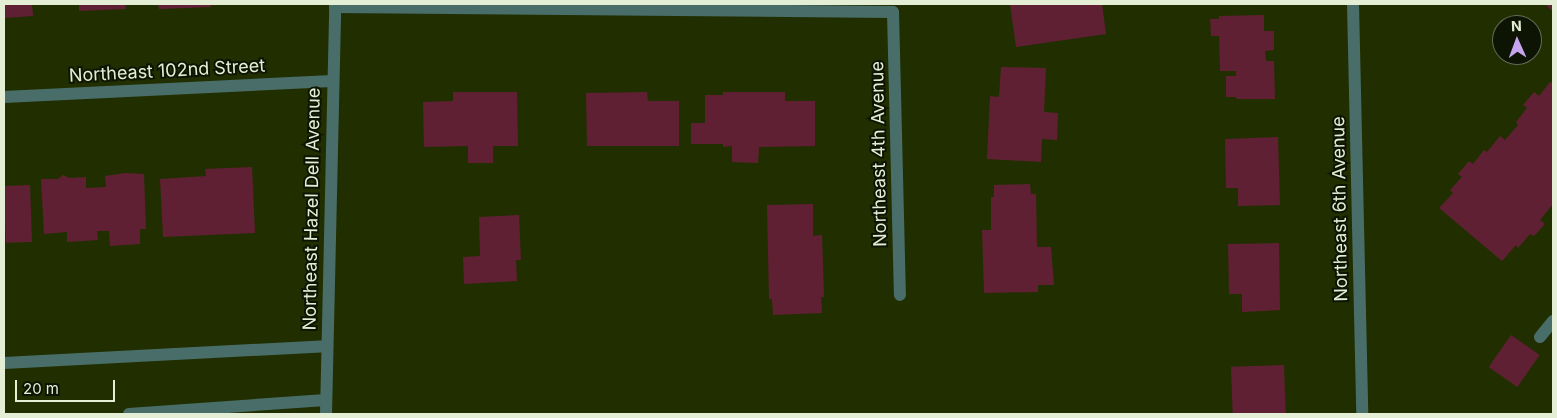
<!DOCTYPE html>
<style>
body{margin:0}
#map{position:relative;width:1557px;height:418px;overflow:hidden;background:#212f00;font-family:Inter,sans-serif}
div>[style]{position:absolute}
[style*='--x']{left:calc(var(--x)*1px);top:calc(var(--y)*1px);width:calc(var(--w)*1px);rotate:calc(var(--a)*1deg)}
.building>*{inset:0;background:#602033;transform-origin:0 0}
.minor>*{height:12px;margin:-6px;padding:0 6px;transform-origin:6px;border-radius:6px;background:#496e69}
span{translate:-50% -50%;white-space:nowrap;text-align:center;line-height:1.15;-webkit-text-stroke:4px #0e1403;paint-order:stroke}
.street-label{font-size:18px;color:#e4eed4}
.frame{position:absolute;inset:0;border:5px solid #e4eed4;pointer-events:none}
.north{position:absolute;left:1492px;top:15px;width:50px;height:50px;box-sizing:border-box;background:#0e1403;border:1px solid #646b57;border-radius:50%;rotate:358deg;font-size:14px;font-weight:700;line-height:20px;text-align:center;color:#e4eed4}
.north::after{content:'';display:block;margin:auto;width:18px;height:22px;background:#c7a6ef;clip-path:polygon(50% 0,100% 100%,50% 72%,0 100%)}
.scale{position:absolute;left:15px;top:380px;width:100px;height:22px;box-sizing:border-box;border:2px solid #e4eed4;border-top:0;padding-left:6px;font-size:15px;line-height:18px;white-space:nowrap;color:#e4eed4;-webkit-text-stroke:4px #0e1403;paint-order:stroke}
</style>
<div id="map">
<div class="building">
<i style="clip-path:polygon(4px 4px,32px 4px,33px 16px,4px 18px)"></i>
<i style="clip-path:polygon(79px 4px,125px 4px,126px 9px,79px 11px)"></i>
<i style="clip-path:polygon(158px 4px,210px 4px,211px 7px,159px 9px)"></i>
<i style="clip-path:polygon(1010px 4px,1102px 4px,1106px 34px,1016px 47px)"></i>
<i style="clip-path:polygon(1547px 4px,1553px 4px,1553px 12px,1546px 5px)"></i>
<i style="clip-path:polygon(1264px 15px,1264px 31px,1274px 31px,1274px 50px,1265px 51px,1266px 61px,1274px 61px,1275px 99px,1237px 99px,1236px 97px,1226px 97px,1226px 76px,1236px 76px,1236px 71px,1220px 71px,1219px 36px,1211px 36px,1210px 19px,1219px 19px,1219px 16px)"></i>
<i style="clip-path:polygon(1001px 67px,1046px 68px,1044px 112px,1058px 113px,1057px 140px,1042px 139px,1041px 162px,987px 159px,990px 96px,999px 97px)"></i>
<i style="clip-path:polygon(1550px 82px,1553px 83px,1553px 204px,1540px 220px,1545px 224px,1534px 236px,1530px 234px,1518px 248px,1516px 245px,1502px 261px,1439px 208px,1453px 193px,1450px 190px,1462px 177px,1458px 174px,1469px 161px,1473px 164px,1484px 150px,1487px 152px,1500px 136px,1505px 140px,1518px 125px,1516px 122px,1527px 108px,1523px 105px,1534px 92px,1539px 96px)"></i>
<i style="clip-path:polygon(453px 92px,517px 92px,518px 146px,493px 146px,493px 163px,468px 163px,468px 146px,424px 147px,423px 102px,453px 101px)"></i>
<i style="clip-path:polygon(647px 92px,648px 101px,679px 101px,679px 146px,587px 146px,586px 93px)"></i>
<i style="clip-path:polygon(723px 92px,785px 92px,785px 101px,815px 101px,815px 146px,759px 147px,758px 163px,732px 162px,732px 146px,723px 147px,723px 144px,691px 144px,691px 123px,705px 123px,705px 95px,723px 95px)"></i>
<i style="clip-path:polygon(1278px 137px,1280px 205px,1238px 206px,1238px 188px,1226px 188px,1225px 139px)"></i>
<i style="clip-path:polygon(252px 167px,255px 233px,163px 237px,160px 179px,206px 176px,205px 169px)"></i>
<i style="clip-path:polygon(125px 173px,144px 174px,146px 229px,140px 229px,140px 244px,110px 246px,109px 231px,97px 231px,98px 240px,67px 242px,67px 232px,44px 234px,41px 179px,58px 179px,63px 175px,69px 178px,86px 177px,86px 188px,106px 187px,105px 176px)"></i>
<i style="clip-path:polygon(1030px 184px,1031px 194px,1036px 194px,1037px 247px,1051px 247px,1054px 285px,1038px 285px,1038px 292px,984px 293px,982px 230px,991px 230px,991px 197px,994px 197px,994px 185px)"></i>
<i style="left:30px;top:185px;width:57px;height:26px;rotate:88deg"></i>
<i style="clip-path:polygon(813px 204px,813px 236px,822px 235px,824px 297px,821px 297px,822px 313px,773px 315px,772px 299px,769px 299px,767px 205px)"></i>
<i style="clip-path:polygon(519px 215px,521px 260px,516px 260px,517px 281px,464px 284px,463px 257px,480px 256px,479px 217px)"></i>
<i style="clip-path:polygon(1279px 243px,1280px 310px,1242px 312px,1242px 294px,1229px 294px,1228px 244px)"></i>
<i style="left:1511px;top:335px;width:35px;height:39px;rotate:35deg"></i>
<i style="left:1284px;top:365px;width:49px;height:53px;rotate:88deg"></i>
</div>
<div class="minor">
<i style="--x:1353;--y:4;--w:410;--a:88.7"></i>
<i style="--x:335;--y:7;--w:558;--a:0.51"></i>
<i style="--x:893;--y:12;--w:283;--a:88.6"></i>
<i style="--x:4;--y:97;--w:328;--a:-2.8"></i>
<i style="--x:1540;--y:337;--w:21;--a:-51"></i>
<i style="--x:4;--y:363;--w:322;--a:-3"></i>
<i style="--x:129;--y:414;--w:197;--a:-4.1"></i>
<i style="--x:326;--y:414;--w:410;--a:-88.7"></i>
</div>
<div class="street-label">
<span style="left:167px;top:71px;rotate:-3deg">Northeast 102nd Street</span>
<span style="left:879px;top:154px;rotate:-91deg">Northeast 4th Avenue</span>
<span style="left:312px;top:209px;rotate:-89deg">Northeast Hazel Dell Avenue</span>
<span style="left:1340px;top:209px;rotate:-91deg">Northeast 6th Avenue</span>
</div>
<div class="frame"></div>
<div class="north">N</div>
<div class="scale">20 m</div>
</div>
